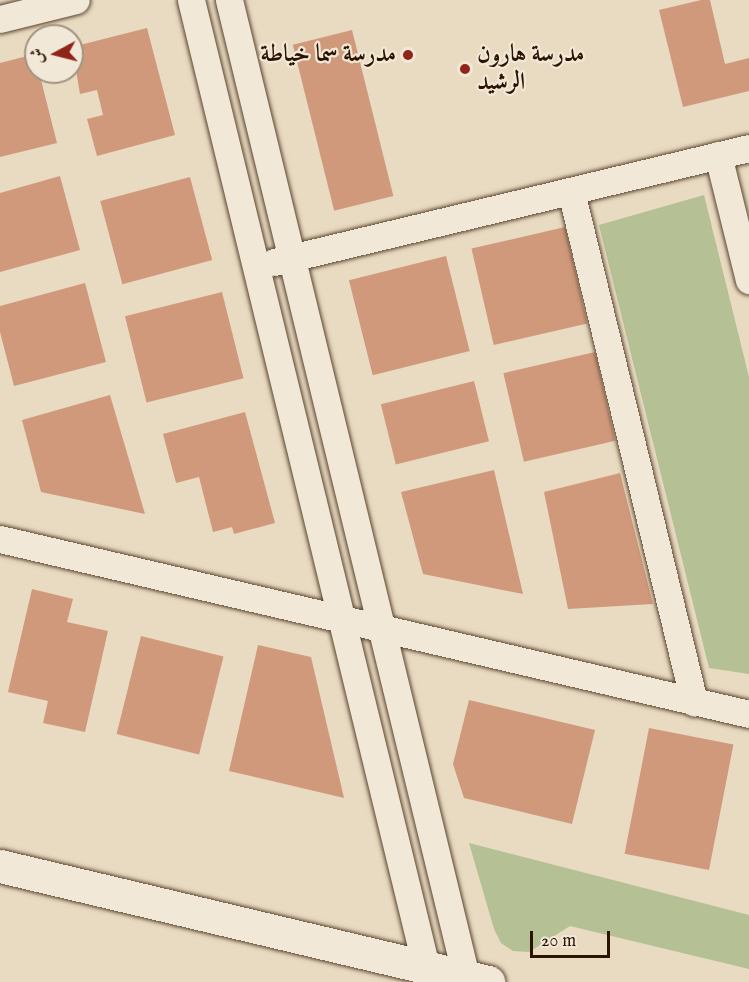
<!DOCTYPE html>
<meta charset="utf-8">
<style>
body{margin:0}
#map{position:relative;width:749px;height:982px;overflow:hidden;background:#e9dbc1;font-family:"IM FELL English",Amiri,serif}
div>[style]{position:absolute}
[style*='--x']{left:calc(var(--x)*1px);top:calc(var(--y)*1px);width:calc(var(--w)*1px);rotate:calc(var(--a)*1deg)}
.green>*{inset:0;background:#b5c094}
.building>*{inset:0;background:#d0997c;transform-origin:0 0}
.roads{filter:drop-shadow(0 0 2px #5b4530) drop-shadow(0 0 2px #5b4530)}
.minor>*{height:27px;margin:-13.5px;padding:0 13.5px;transform-origin:13.5px;border-radius:13.5px;background:#f1e8d7}
.tertiary>*{height:33px;margin:-16.5px;padding:0 16.5px;transform-origin:16.5px;border-radius:16.5px;background:#f1e8d7}
.dots>*{width:16px;height:16px;translate:-50% -50%;box-sizing:border-box;border:3px solid #f1e8d7;border-radius:50%}
span{translate:-50% -50%;white-space:nowrap;text-align:center;line-height:1.15;-webkit-text-stroke:4.5px #f1e8d7;paint-order:stroke}
.poi-label{font-size:24px;color:#2c1300;font-weight:700}
.right{translate:-100% -50%;text-align:right}
.left{translate:0 -50%;text-align:left}
.north{position:absolute;left:24px;top:24px;width:60px;height:60px;box-sizing:border-box;background:#f1e8d7;border:2px solid #a29381;border-radius:50%;rotate:263deg;font-size:16px;font-weight:700;line-height:24px;text-align:center;color:#2c1300}
.north::after{content:'';display:block;margin:auto;width:21px;height:27px;background:#8f2418;clip-path:polygon(50% 0,100% 100%,50% 72%,0 100%)}
.scale{position:absolute;left:530px;top:931px;width:80px;height:27px;box-sizing:border-box;border:3px solid #2c1300;border-top:0;padding-left:8px;font-size:18px;line-height:21px;white-space:nowrap;color:#2c1300;-webkit-text-stroke:4px #f1e8d7;paint-order:stroke}
</style>
<div id="map">
<div class="green">
<i style="clip-path:polygon(704px 195px,749px 377px,749px 674px,709px 668px,599px 225px)"></i>
<i style="clip-path:polygon(469px 843px,749px 915px,749px 969px,570px 926px,529px 952px,513px 951px,501px 943px,494px 929px)"></i>
</div>
<div class="building">
<i style="clip-path:polygon(701px 0,710px 0,725px 64px,749px 58px,749px 91px,683px 107px,659px 10px)"></i>
<i style="clip-path:polygon(147px 28px,175px 135px,97px 156px,87px 119px,103px 115px,97px 90px,80px 94px,72px 47px)"></i>
<i style="left:352px;top:30px;width:171px;height:61px;rotate:76deg"></i>
<i style="clip-path:polygon(35px 54px,36px 72px,39px 72px,57px 143px,0 157px,0 63px)"></i>
<i style="clip-path:polygon(60px 176px,80px 250px,0 272px,0 193px)"></i>
<i style="left:190px;top:177px;width:86px;height:93px;rotate:75deg"></i>
<i style="left:565px;top:227px;width:99px;height:96px;rotate:77deg"></i>
<i style="left:446px;top:256px;width:98px;height:100px;rotate:76deg"></i>
<i style="clip-path:polygon(85px 283px,106px 362px,14px 386px,0 332px,0 306px)"></i>
<i style="left:222px;top:292px;width:89px;height:100px;rotate:76deg"></i>
<i style="left:595px;top:352px;width:91px;height:94px;rotate:77deg"></i>
<i style="left:474px;top:381px;width:62px;height:96px;rotate:76deg"></i>
<i style="clip-path:polygon(110px 395px,145px 514px,41px 492px,22px 420px)"></i>
<i style="clip-path:polygon(245px 412px,275px 523px,234px 534px,232px 527px,213px 532px,199px 477px,176px 483px,163px 434px)"></i>
<i style="clip-path:polygon(494px 470px,523px 594px,423px 574px,401px 492px)"></i>
<i style="clip-path:polygon(620px 473px,653px 604px,568px 609px,544px 492px)"></i>
<i style="clip-path:polygon(32px 589px,73px 599px,67px 622px,108px 631px,85px 732px,43px 723px,48px 701px,8px 692px)"></i>
<i style="left:141px;top:636px;width:85px;height:101px;rotate:14deg"></i>
<i style="clip-path:polygon(258px 645px,311px 657px,344px 798px,229px 771px)"></i>
<i style="clip-path:polygon(469px 700px,595px 730px,572px 824px,464px 798px,453px 764px)"></i>
<i style="left:649px;top:728px;width:86px;height:128px;rotate:11deg"></i>
</div>
<div class="roads">
<div class="minor">
<i style="--x:191;--y:0;--w:995;--a:76.34"></i>
<i style="--x:229;--y:0;--w:1005;--a:76.36"></i>
<i style="--x:0;--y:19;--w:78;--a:-14"></i>
<i style="--x:718;--y:155;--w:129;--a:76.1"></i>
<i style="--x:571;--y:191;--w:526;--a:76.47"></i>
<i style="--x:274;--y:262;--w:488;--a:-13.5"></i>
<i style="--x:0;--y:539;--w:769;--a:13.15"></i>
</div>
<div class="tertiary">
<i style="--x:0;--y:866;--w:502;--a:13.37"></i>
</div>
</div>
<div class="dots">
<i style="left:408px;top:55px;background:#8f2418"></i>
<i style="left:465px;top:69px;background:#8f2418"></i>
</div>
<div class="poi-label">
<span class="right" style="left:396px;top:55px">مدرسة سما خياطة</span>
<span class="left" style="left:477px;top:69px">مدرسة هارون<br>الرشيد</span>
</div>
<div class="north">ش</div>
<div class="scale">20 m</div>
</div>
